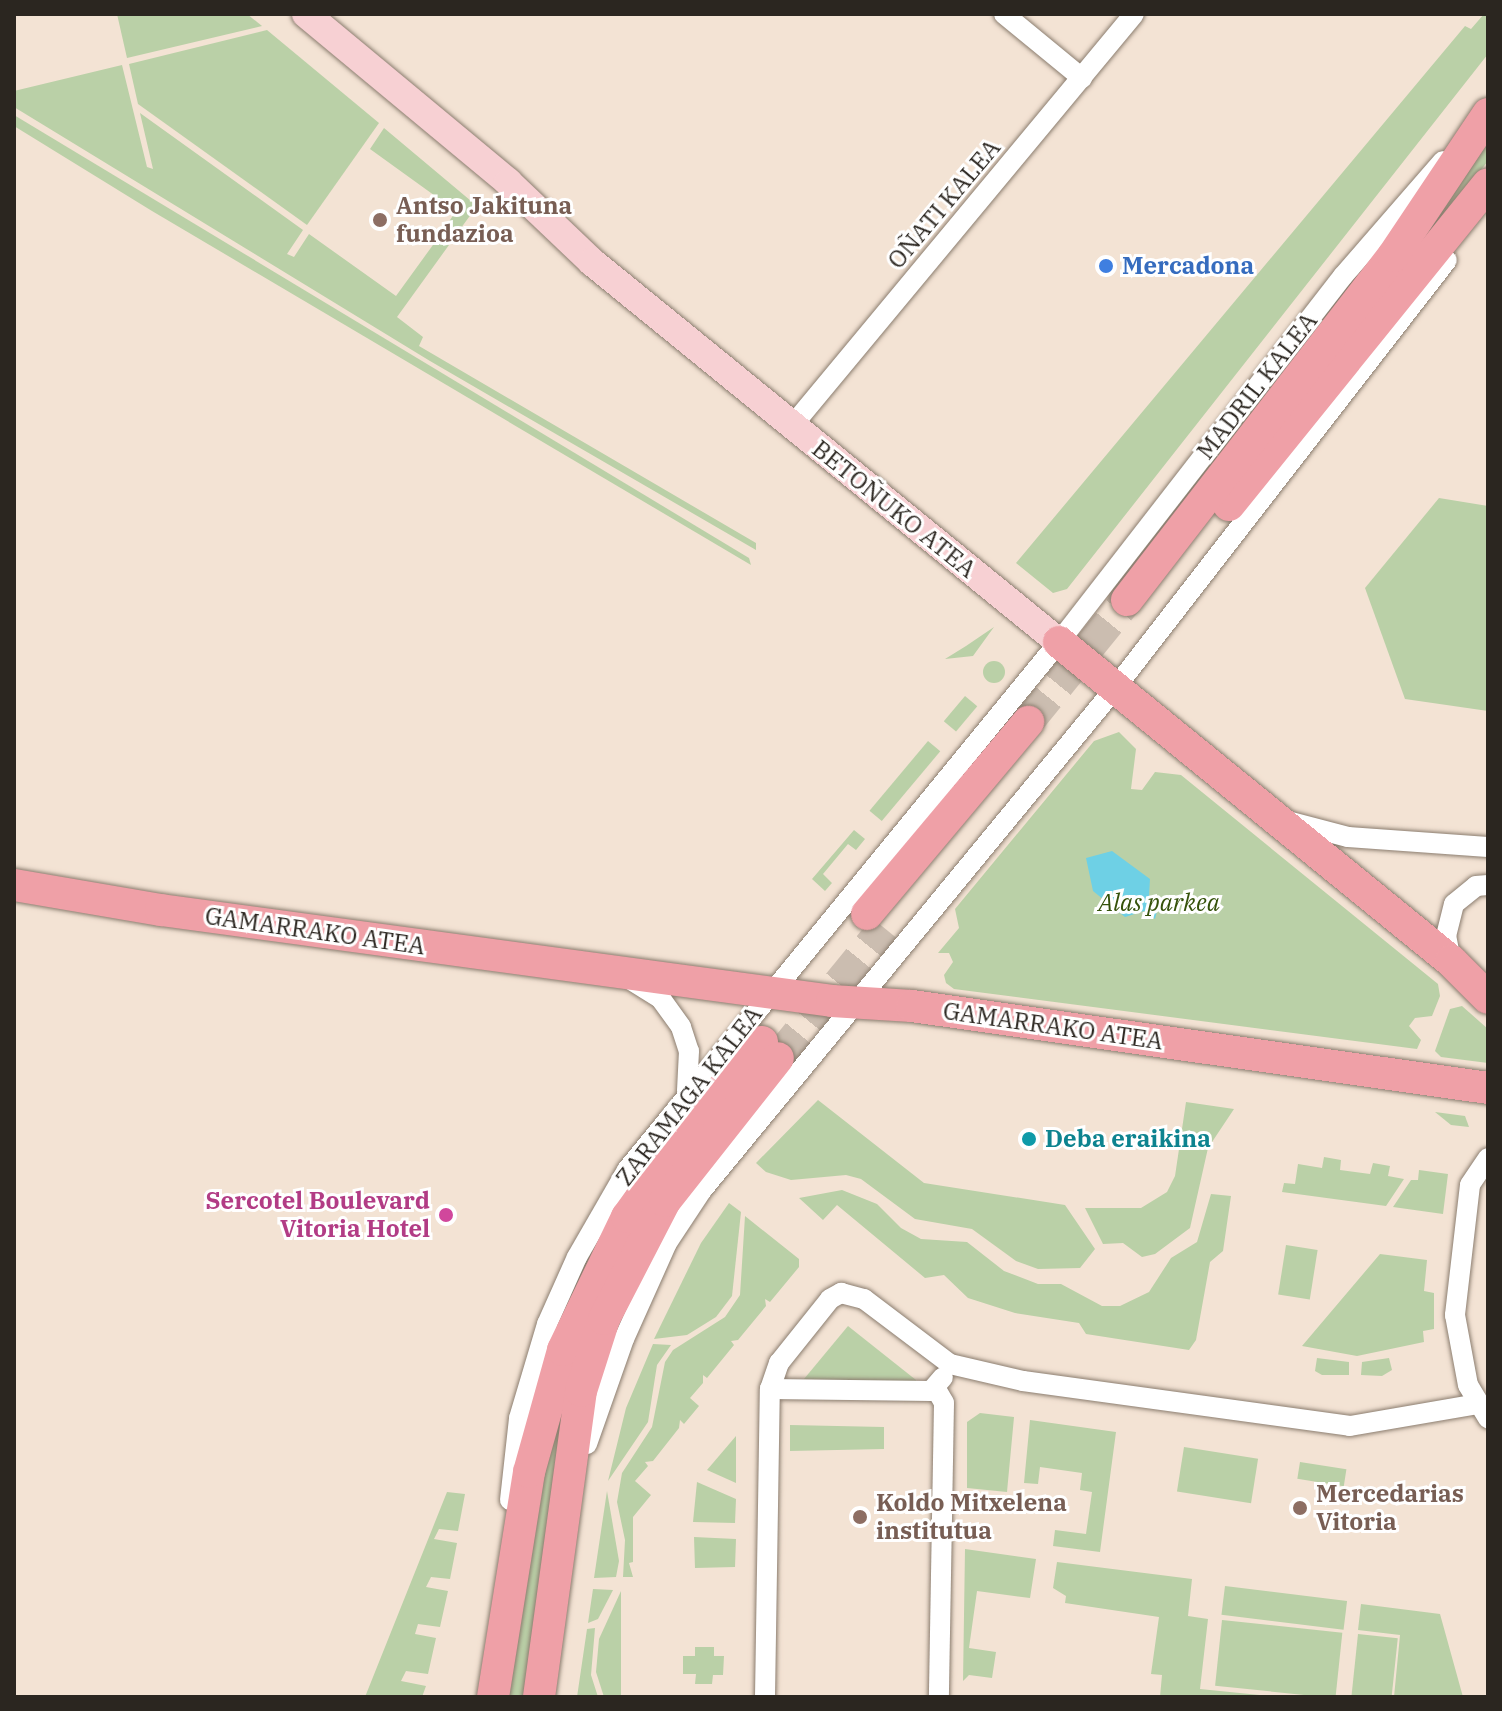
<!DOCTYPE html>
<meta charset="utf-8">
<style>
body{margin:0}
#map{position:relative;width:1502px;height:1711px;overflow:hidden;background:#f3e3d4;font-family:"IBM Plex Serif",serif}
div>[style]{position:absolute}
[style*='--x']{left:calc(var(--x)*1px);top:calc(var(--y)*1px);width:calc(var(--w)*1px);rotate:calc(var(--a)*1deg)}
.green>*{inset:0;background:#bad0a7;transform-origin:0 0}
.round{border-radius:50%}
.water>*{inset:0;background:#6ed0e5}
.primary-tunnel>*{height:32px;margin-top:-16px;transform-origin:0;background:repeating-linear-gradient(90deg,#cbbdb0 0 32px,transparent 0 48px)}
.roads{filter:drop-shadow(0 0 2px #8b7d6f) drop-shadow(0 0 2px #8b7d6f)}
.street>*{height:20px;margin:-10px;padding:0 10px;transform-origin:10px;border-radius:10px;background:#fff}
.secondary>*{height:28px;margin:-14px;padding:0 14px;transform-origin:14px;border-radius:14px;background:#f7d0d3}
.primary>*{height:32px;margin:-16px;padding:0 16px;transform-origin:16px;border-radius:16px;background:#efa0a7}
.dots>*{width:22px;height:22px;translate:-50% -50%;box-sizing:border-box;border:4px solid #fff;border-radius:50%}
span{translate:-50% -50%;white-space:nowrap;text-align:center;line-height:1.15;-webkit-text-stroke:6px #fff;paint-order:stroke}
.street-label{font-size:24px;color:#2b2620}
.education-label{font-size:24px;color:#785e54;font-weight:700}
.left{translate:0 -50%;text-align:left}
.shop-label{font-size:24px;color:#366cbe;font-weight:700}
.park-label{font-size:24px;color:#35520a;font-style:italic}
.culture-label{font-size:24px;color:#0d838f;font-weight:700}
.hotel-label{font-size:24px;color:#b23c85;font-weight:700}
.right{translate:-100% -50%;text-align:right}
.frame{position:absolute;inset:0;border:16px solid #2b2620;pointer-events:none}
</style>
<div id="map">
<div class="green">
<i style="clip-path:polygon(117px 14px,247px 14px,262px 26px,127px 58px)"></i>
<i style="clip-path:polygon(1484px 14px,1488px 14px,1488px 54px,1067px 589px,1053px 593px,1016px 563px,1465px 26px,1471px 29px)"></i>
<i style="clip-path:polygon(267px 30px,379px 123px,307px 225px,138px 104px,129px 64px)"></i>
<i style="clip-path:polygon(122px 65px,147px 167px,153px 169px,140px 113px,303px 230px,287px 254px,294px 257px,309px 234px,396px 296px,438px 238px,449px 245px,397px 317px,423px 337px,419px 346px,756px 543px,756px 550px,430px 361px,14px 107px,14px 91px)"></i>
<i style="clip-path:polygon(14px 115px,749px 558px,751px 565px,152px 211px,14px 126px)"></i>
<i style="clip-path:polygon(384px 128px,477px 206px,453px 239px,442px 232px,456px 211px,370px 149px)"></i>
<i style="clip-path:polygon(1488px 139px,1488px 161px,1390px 284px)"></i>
<i style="clip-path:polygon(1439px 498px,1488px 506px,1488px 711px,1405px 699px,1365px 588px)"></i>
<i style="clip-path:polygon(994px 627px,973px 656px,945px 659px,966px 646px)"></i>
<i class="round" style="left:983px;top:661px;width:22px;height:22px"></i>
<i style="left:965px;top:696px;width:16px;height:33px;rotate:40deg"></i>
<i style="clip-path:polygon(1119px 732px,1136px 749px,1131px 789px,1142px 790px,1155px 772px,1181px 775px,1438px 984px,1440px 996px,1432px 1016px,1415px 1018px,1409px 1026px,1421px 1040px,1417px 1049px,954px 989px,946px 983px,944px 975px,953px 962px,949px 953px,938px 953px,959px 928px,955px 909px,1094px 741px)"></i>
<i style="left:928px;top:741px;width:16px;height:91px;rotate:40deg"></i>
<i style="clip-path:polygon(854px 830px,865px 839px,856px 850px,848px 844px,823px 874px,832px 883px,825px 891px,812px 879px)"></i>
<i style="clip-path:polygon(1462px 1006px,1488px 1029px,1488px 1063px,1441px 1057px,1435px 1051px,1450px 1009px)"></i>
<i style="clip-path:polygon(818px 1100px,924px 1183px,1065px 1205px,1095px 1249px,1080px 1268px,1038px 1269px,1016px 1261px,972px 1229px,915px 1219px,861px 1179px,846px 1175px,791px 1180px,766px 1172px,756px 1163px)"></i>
<i style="clip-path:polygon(1186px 1102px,1234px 1109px,1208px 1148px,1190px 1228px,1155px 1254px,1142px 1257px,1123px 1243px,1103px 1244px,1085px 1208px,1141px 1208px,1167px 1192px,1175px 1176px)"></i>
<i style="clip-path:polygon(1435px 1112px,1465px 1116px,1469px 1127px,1451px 1125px)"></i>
<i style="clip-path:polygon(1324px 1157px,1341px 1160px,1340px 1170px,1370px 1174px,1373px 1163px,1390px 1166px,1388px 1176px,1404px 1179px,1386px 1206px,1282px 1192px,1284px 1183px,1295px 1184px,1298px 1164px,1322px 1168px)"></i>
<i style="clip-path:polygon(1419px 1170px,1448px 1174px,1443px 1214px,1393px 1207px,1411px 1180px,1418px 1180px)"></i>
<i style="clip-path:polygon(842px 1190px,877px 1204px,901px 1228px,921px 1239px,967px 1242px,1004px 1271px,1038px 1284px,1061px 1284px,1102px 1306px,1120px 1306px,1149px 1292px,1171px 1258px,1197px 1242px,1211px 1194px,1231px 1196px,1223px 1251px,1210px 1262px,1196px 1340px,1189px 1350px,1086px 1334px,1079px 1323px,1015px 1313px,968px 1298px,944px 1275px,925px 1278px,837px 1205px,823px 1220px,799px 1198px)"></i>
<i style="clip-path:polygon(729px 1203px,741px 1212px,732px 1296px,716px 1317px,687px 1335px,654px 1339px,701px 1243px)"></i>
<i style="clip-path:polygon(745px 1216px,799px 1259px,799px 1267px,770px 1302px,765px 1299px,766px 1306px,738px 1340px,731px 1341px,734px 1345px,707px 1378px,703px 1375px,703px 1383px,690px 1398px,699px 1406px,684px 1424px,680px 1420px,679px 1428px,653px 1461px,645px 1462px,648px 1466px,635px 1481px,651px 1495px,633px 1517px,633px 1562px,629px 1563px,633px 1577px,623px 1577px,625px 1540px,617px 1502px,622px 1473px,652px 1427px,665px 1362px,673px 1350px,725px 1317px,740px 1295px)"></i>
<i style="left:1286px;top:1245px;width:32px;height:50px;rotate:9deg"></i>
<i style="clip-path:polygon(1380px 1254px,1427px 1260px,1424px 1291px,1434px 1293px,1434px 1329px,1423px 1331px,1424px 1342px,1357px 1356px,1302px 1346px)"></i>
<i style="clip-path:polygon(848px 1326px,916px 1380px,916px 1383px,804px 1379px)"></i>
<i style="clip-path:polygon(653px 1344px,671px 1345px,657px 1365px,648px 1422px,608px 1481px,626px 1408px)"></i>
<i style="clip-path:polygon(572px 1351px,523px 1697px,505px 1697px,532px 1517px)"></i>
<i style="clip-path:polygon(1317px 1358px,1349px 1362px,1349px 1375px,1322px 1375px,1315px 1371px)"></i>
<i style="clip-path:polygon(1389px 1358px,1392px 1370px,1382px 1376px,1361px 1375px,1362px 1362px)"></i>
<i style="clip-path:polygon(980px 1413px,1014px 1417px,1007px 1492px,967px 1488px,967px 1422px)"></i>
<i style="clip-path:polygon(1030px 1420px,1116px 1432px,1100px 1552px,1053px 1546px,1055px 1530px,1086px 1534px,1092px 1492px,1080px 1490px,1082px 1473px,1040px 1467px,1038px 1484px,1024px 1483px)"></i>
<i style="clip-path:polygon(790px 1425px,884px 1427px,884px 1449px,790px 1451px)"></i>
<i style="clip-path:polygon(736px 1436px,736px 1483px,707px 1470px)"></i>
<i style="left:1184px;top:1447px;width:75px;height:45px;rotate:9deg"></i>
<i style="left:1300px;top:1462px;width:47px;height:17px;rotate:9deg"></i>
<i style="clip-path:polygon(697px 1482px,736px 1499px,735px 1523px,693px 1522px)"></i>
<i style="clip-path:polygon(607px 1491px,619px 1561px,616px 1577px,594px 1578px)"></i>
<i style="clip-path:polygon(447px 1492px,465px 1494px,458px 1531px,439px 1529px,434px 1539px,457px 1543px,450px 1579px,431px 1577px,426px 1587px,448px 1591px,440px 1627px,418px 1624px,415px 1634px,436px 1638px,428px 1674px,406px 1671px,401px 1681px,426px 1686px,422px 1697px,365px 1697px)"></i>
<i style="clip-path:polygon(694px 1537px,736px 1539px,735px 1567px,695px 1568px)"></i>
<i style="clip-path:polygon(965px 1549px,1036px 1559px,1030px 1598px,977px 1591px,969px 1648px,996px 1652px,992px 1678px,969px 1675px,963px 1681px)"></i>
<i style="clip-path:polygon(1057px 1562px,1192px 1579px,1188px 1616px,1208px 1619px,1200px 1689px,1280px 1697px,1160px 1697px,1162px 1675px,1151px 1674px,1159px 1617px,1065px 1603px,1066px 1596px,1053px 1588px)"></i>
<i style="left:1225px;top:1586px;width:123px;height:29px;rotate:7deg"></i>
<i style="clip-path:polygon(593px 1589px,613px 1590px,598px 1619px,588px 1623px)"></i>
<i style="clip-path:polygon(621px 1591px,621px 1697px,604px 1697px,596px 1672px,599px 1639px)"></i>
<i style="clip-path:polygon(1361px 1604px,1440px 1614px,1463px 1697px,1394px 1697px,1400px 1635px,1358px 1630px)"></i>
<i style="left:1222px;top:1620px;width:121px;height:66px;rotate:6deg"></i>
<i style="clip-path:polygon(595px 1628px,591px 1675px,598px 1697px,577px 1697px,587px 1629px)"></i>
<i style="left:1358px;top:1634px;width:40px;height:63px;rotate:6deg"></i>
<i style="clip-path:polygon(695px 1647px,714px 1647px,714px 1656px,724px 1656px,723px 1675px,713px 1675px,712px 1684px,695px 1684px,696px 1674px,683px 1674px,683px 1656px,695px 1656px)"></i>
</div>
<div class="water">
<i style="clip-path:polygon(1112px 851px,1150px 879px,1149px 896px,1158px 907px,1155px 919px,1144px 911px,1125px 917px,1093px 891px,1086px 858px)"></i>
</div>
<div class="primary-tunnel">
<i style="--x:1028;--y:722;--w:157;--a:-50.9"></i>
<i style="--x:778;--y:1058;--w:168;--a:-50.8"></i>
</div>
<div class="roads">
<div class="street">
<i style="--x:1004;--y:14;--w:101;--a:39.4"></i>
<i style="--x:792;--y:426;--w:535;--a:-50.3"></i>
<i style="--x:1287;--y:821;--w:63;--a:14.7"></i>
<i style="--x:1348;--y:837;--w:140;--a:4.1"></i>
<i style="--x:1451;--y:961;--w:25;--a:-101"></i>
<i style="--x:1446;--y:936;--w:33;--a:-76"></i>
<i style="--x:1454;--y:904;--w:28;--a:-39"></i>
<i style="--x:1476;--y:886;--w:12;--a:-5"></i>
<i style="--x:631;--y:980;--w:36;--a:32"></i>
<i style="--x:661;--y:999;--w:34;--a:54"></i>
<i style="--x:681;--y:1027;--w:25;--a:72"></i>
<i style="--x:689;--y:1051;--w:40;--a:92.9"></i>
<i style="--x:1488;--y:1158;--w:32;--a:124"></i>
<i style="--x:1470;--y:1185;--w:131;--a:96.6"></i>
<i style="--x:1455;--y:1315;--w:71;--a:79.5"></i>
<i style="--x:1468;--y:1385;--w:39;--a:59"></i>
<i style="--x:770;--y:1389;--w:161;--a:0.7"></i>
<i style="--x:931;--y:1391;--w:18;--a:-49"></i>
<i style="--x:936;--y:1389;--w:16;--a:60"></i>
<i style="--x:944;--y:1403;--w:294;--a:91"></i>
<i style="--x:587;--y:1444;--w:111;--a:-70.6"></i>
<i style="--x:624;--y:1339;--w:105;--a:-65.9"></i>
<i style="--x:667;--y:1243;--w:64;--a:-56.6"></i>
<i style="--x:702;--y:1190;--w:651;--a:-50.54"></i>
<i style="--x:1116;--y:687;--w:540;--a:-52.22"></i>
<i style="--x:510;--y:1500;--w:82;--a:-83.7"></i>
<i style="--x:519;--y:1418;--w:98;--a:-73.4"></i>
<i style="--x:547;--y:1324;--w:73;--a:-65.9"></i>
<i style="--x:577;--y:1257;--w:100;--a:-60.1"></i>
<i style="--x:627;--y:1170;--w:682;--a:-50.71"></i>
<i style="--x:1059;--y:642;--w:463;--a:-52.2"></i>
<i style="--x:1343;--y:276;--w:152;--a:-49"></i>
<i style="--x:765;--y:1697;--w:308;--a:-89.1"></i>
<i style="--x:770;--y:1389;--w:28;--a:-71"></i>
<i style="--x:779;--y:1363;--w:82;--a:-51.4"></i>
<i style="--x:830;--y:1299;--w:13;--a:-29"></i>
<i style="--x:841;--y:1293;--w:24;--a:15"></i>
<i style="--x:864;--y:1299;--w:108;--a:37.1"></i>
<i style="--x:950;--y:1364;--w:75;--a:13.1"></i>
<i style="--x:1023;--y:1381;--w:330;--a:7.8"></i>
<i style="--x:1350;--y:1426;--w:129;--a:-9.8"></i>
</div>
<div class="secondary">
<i style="--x:306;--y:14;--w:263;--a:39.7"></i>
<i style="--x:508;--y:182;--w:116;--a:43.6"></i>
<i style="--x:592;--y:262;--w:602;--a:39.14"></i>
</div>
<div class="primary">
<i style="--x:1229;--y:505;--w:412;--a:-51.1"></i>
<i style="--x:1127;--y:600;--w:435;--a:-52.3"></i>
<i style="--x:1393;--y:256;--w:171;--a:-56.2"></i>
<i style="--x:1059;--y:642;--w:505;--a:39.14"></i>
<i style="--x:1451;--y:961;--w:52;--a:45"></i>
<i style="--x:14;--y:885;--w:149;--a:9.7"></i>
<i style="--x:161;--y:910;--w:677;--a:7.72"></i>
<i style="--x:832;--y:1001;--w:80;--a:3.6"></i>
<i style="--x:912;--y:1006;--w:582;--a:8.1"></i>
<i style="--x:867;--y:914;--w:251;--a:-50"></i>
<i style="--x:493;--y:1697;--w:228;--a:-80.9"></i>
<i style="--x:529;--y:1472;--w:127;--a:-74.4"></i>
<i style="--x:563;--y:1350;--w:148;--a:-64.3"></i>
<i style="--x:627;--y:1217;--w:133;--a:-54.2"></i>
<i style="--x:705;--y:1109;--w:88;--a:-49.6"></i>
<i style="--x:539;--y:1697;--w:309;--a:-82.2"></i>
<i style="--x:581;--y:1391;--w:76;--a:-72.3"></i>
<i style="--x:604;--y:1319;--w:133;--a:-62.7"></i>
<i style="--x:665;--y:1201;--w:182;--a:-51.7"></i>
</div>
</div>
<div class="dots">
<i style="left:380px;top:220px;background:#8d6e63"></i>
<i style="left:1106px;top:266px;background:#3f7fe0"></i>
<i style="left:1029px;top:1139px;background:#0f9aa8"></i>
<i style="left:446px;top:1215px;background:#d1479c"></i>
<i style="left:1300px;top:1508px;background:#8d6e63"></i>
<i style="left:860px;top:1517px;background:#8d6e63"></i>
</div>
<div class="street-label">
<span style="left:944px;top:204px;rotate:-50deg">OÑATI KALEA</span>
<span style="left:1257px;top:386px;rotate:-52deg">MADRIL KALEA</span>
<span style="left:894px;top:509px;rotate:39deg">BETOÑUKO ATEA</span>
<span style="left:315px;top:931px;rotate:8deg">GAMARRAKO ATEA</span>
<span style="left:1053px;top:1026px;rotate:8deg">GAMARRAKO ATEA</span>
<span style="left:689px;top:1096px;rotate:-52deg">ZARAMAGA KALEA</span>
</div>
<div class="education-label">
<span class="left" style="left:396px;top:220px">Antso Jakituna<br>fundazioa</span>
<span class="left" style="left:1316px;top:1508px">Mercedarias<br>Vitoria</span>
<span class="left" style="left:876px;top:1517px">Koldo Mitxelena<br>institutua</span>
</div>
<div class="shop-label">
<span class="left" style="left:1122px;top:266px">Mercadona</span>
</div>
<div class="park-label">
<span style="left:1159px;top:903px">Alas parkea</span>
</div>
<div class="culture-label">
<span class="left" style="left:1045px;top:1139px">Deba eraikina</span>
</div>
<div class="hotel-label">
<span class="right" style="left:430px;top:1215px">Sercotel Boulevard<br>Vitoria Hotel</span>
</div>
<div class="frame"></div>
</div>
